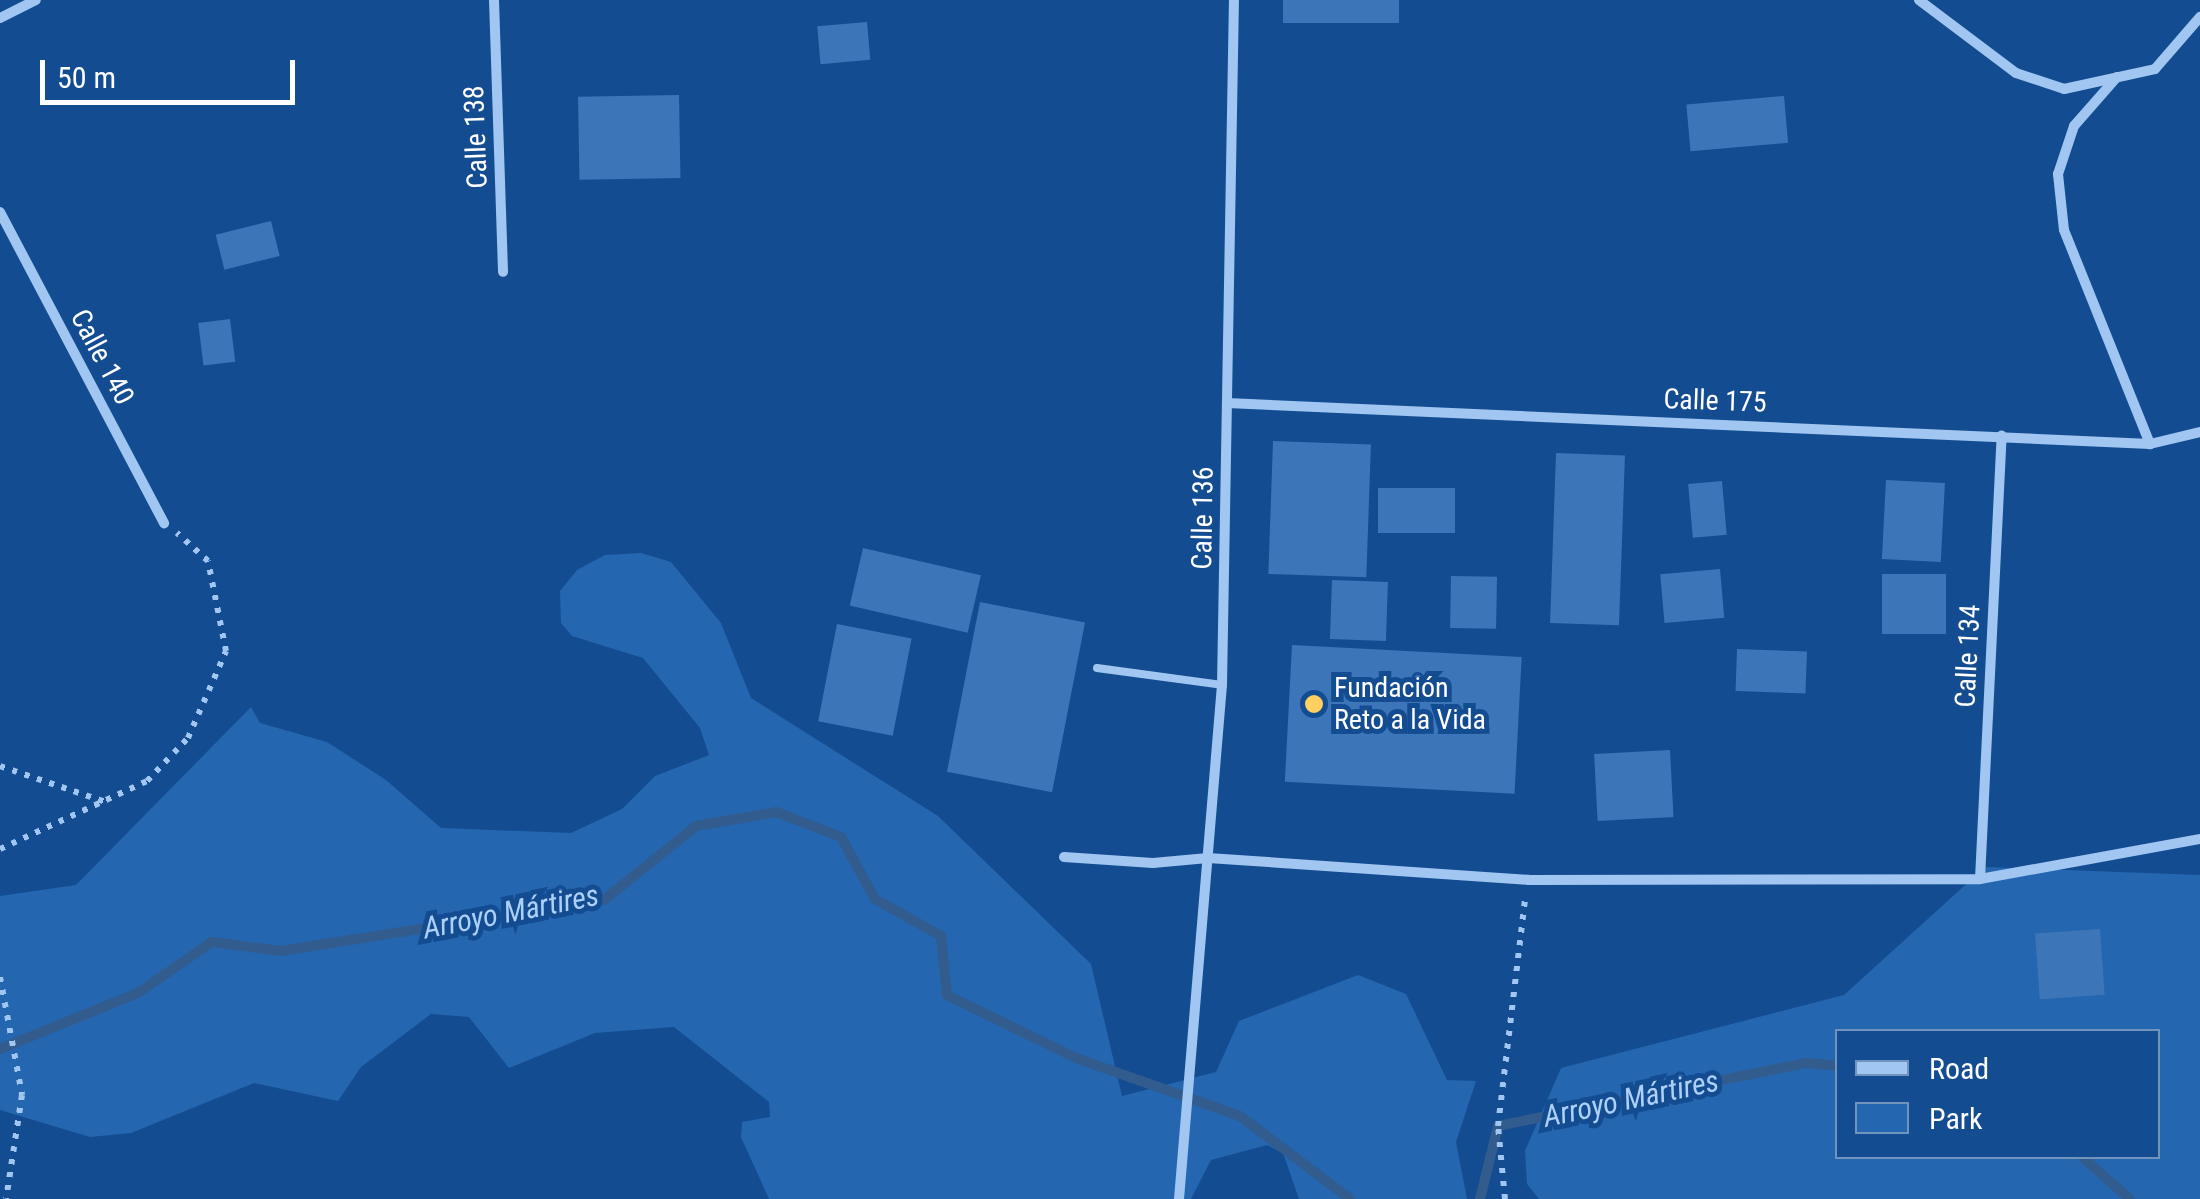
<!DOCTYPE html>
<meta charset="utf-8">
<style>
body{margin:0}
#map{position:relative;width:2200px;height:1199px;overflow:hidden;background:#134c91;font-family:"Roboto Condensed",sans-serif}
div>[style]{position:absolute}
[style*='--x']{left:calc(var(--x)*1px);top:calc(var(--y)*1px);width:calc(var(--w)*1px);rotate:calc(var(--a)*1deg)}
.green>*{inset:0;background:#2566b0}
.stream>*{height:10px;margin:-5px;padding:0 5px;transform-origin:5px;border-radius:5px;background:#325c8e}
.building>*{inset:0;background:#3c76b9;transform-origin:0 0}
.path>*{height:6px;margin-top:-3px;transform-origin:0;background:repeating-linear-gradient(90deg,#a0c6f1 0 5px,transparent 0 13px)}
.service>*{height:8px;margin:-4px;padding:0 4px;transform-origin:4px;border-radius:4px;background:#a0c6f1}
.minor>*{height:10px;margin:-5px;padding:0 5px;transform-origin:5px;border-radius:5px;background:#a0c6f1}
.dots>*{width:28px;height:28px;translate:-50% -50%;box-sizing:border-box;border:5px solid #134c91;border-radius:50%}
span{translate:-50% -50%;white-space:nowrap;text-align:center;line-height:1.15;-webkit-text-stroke:10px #134c91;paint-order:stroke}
.street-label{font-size:28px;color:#fff}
.poi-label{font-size:28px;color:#fff}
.left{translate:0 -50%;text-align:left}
.water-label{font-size:30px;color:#acd0f8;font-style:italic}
.legend{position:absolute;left:1835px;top:1029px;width:325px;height:130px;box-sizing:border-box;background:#134c91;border:2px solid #7194bd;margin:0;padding:12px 18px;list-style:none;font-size:30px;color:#fff}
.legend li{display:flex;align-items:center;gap:20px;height:50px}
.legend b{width:50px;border:2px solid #7194bd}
.scale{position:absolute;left:40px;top:60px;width:255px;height:45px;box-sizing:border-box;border:5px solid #fff;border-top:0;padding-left:12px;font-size:30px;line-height:35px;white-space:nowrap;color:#fff;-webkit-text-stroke:8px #134c91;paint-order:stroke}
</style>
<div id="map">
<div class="green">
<i style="clip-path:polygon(641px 553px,671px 562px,721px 623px,751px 698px,938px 816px,1091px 964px,1122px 1096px,1216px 1072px,1239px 1021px,1358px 975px,1406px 994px,1447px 1080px,1476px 1081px,1456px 1142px,1467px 1199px,1299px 1199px,1283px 1153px,1267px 1145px,1211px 1160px,1191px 1199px,769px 1199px,741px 1137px,742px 1122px,770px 1117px,769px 1102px,674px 1027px,595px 1033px,509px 1068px,469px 1017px,431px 1014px,361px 1067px,338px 1101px,254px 1083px,131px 1133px,90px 1137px,0 1110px,0 896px,76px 885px,251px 707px,260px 723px,327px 742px,386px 780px,441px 828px,571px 833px,622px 809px,655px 776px,709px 755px,700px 728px,643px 658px,572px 636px,561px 623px,560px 591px,577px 570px,605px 555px)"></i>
<i style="clip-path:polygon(evenodd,1985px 867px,2200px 875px,2200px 1199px,1539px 1199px,1527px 1184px,1525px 1151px,1561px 1068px,1844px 995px,1985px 867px,1838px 1032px,2158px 1032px,2158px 1156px,1838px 1156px,1838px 1032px)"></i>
</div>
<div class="stream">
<i style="--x:0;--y:1049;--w:149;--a:-22.1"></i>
<i style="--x:138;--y:993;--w:90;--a:-34.6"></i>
<i style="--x:212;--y:942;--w:70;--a:7.4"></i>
<i style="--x:281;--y:951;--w:327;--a:-9"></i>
<i style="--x:604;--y:900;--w:118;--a:-38.8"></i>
<i style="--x:696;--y:826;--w:81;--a:-9.9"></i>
<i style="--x:776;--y:812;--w:70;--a:21"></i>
<i style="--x:841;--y:837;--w:71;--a:61.3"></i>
<i style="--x:875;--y:899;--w:76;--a:29.3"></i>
<i style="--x:941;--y:936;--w:59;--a:84.2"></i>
<i style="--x:947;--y:995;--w:144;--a:26"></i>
<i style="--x:1076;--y:1058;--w:174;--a:19.5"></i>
<i style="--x:1240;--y:1116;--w:138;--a:37"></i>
<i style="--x:2081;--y:1156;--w:65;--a:41.3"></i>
<i style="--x:1480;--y:1199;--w:75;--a:-76.1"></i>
<i style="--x:1498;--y:1126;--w:314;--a:-11.6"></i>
<i style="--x:1806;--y:1063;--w:32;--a:5"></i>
</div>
<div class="building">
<i style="left:1283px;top:0;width:116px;height:23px"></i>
<i style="left:867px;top:22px;width:38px;height:50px;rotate:85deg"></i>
<i style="left:679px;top:95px;width:83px;height:101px;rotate:89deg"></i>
<i style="left:1784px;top:96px;width:47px;height:98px;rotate:85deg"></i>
<i style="left:271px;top:221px;width:36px;height:57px;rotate:76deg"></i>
<i style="left:230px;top:319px;width:43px;height:32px;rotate:83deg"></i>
<i style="left:1273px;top:441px;width:98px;height:133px;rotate:2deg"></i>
<i style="left:1556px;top:453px;width:69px;height:170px;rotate:2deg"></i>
<i style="left:1886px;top:480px;width:59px;height:79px;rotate:3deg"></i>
<i style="left:1722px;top:481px;width:54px;height:34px;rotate:85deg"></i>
<i style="left:1378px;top:488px;width:77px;height:45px"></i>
<i style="left:863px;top:548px;width:121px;height:59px;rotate:13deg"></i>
<i style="left:1720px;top:569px;width:49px;height:60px;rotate:85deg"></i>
<i style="left:1882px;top:574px;width:64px;height:60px"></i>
<i style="left:1451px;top:576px;width:46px;height:52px;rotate:1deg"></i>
<i style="left:1332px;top:580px;width:56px;height:59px;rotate:2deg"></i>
<i style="left:980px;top:602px;width:107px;height:173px;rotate:11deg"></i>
<i style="left:837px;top:624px;width:76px;height:99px;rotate:11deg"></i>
<i style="left:1292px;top:645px;width:230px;height:137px;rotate:3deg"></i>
<i style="left:1737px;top:649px;width:70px;height:42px;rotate:2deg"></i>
<i style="left:1670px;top:750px;width:67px;height:76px;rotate:87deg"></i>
<i style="left:2100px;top:929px;width:66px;height:65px;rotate:86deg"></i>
</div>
<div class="path">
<i style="--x:0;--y:766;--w:112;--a:18.8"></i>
<i style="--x:0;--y:849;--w:162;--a:-24.8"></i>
<i style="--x:147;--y:781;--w:59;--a:-46.4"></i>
<i style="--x:188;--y:738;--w:95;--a:-66.4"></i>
<i style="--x:226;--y:651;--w:92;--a:-101.3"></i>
<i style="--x:208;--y:561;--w:42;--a:-137.9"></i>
<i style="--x:0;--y:977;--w:120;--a:79.4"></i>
<i style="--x:22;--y:1095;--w:105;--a:98.7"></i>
<i style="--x:1505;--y:1199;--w:73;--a:-95.5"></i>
<i style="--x:1498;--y:1126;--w:227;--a:-83.2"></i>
</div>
<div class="service">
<i style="--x:1097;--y:668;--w:126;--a:7.7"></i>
</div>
<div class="minor">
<i style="--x:494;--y:0;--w:272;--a:88.1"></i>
<i style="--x:1919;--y:0;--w:121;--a:37"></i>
<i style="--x:2016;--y:73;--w:51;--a:18.4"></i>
<i style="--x:2064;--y:89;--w:93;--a:-12.4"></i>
<i style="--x:2155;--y:69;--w:69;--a:-49.1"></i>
<i style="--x:0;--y:18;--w:40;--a:-26.6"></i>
<i style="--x:2117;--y:77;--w:65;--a:131.3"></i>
<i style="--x:2074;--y:126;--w:51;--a:108.4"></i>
<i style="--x:2058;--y:174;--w:56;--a:83.9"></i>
<i style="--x:2064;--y:230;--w:231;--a:68.1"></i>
<i style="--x:0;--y:212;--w:352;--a:62.2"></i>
<i style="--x:1227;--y:403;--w:924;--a:2.54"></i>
<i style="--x:2150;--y:444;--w:51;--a:-13.5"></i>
<i style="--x:1064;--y:857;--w:89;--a:3.9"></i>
<i style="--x:1153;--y:863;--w:55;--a:-5.2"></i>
<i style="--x:1208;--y:858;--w:321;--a:3.9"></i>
<i style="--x:1528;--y:880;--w:452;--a:-0.1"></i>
<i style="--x:1980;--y:879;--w:224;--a:-10.3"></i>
<i style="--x:1980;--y:879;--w:444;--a:-87.2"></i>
<i style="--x:1179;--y:1199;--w:516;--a:-85.22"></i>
<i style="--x:1222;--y:685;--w:685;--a:-89"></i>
</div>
<div class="dots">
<i style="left:1314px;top:704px;background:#ffcf60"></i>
</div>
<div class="street-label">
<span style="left:476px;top:137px;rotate:-92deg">Calle 138</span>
<span style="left:102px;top:357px;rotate:62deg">Calle 140</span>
<span style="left:1715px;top:401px;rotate:2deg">Calle 175</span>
<span style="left:1203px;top:518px;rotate:-89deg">Calle 136</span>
<span style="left:1968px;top:656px;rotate:-87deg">Calle 134</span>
</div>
<div class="poi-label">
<span class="left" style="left:1334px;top:704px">Fundación<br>Reto a la Vida</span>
</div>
<div class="water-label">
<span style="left:511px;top:912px;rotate:-11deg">Arroyo Mártires</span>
<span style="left:1631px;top:1099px;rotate:-12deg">Arroyo Mártires</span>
</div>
<ul class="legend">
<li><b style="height:12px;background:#a0c6f1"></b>Road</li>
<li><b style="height:28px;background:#2566b0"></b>Park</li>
</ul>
<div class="scale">50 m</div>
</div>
